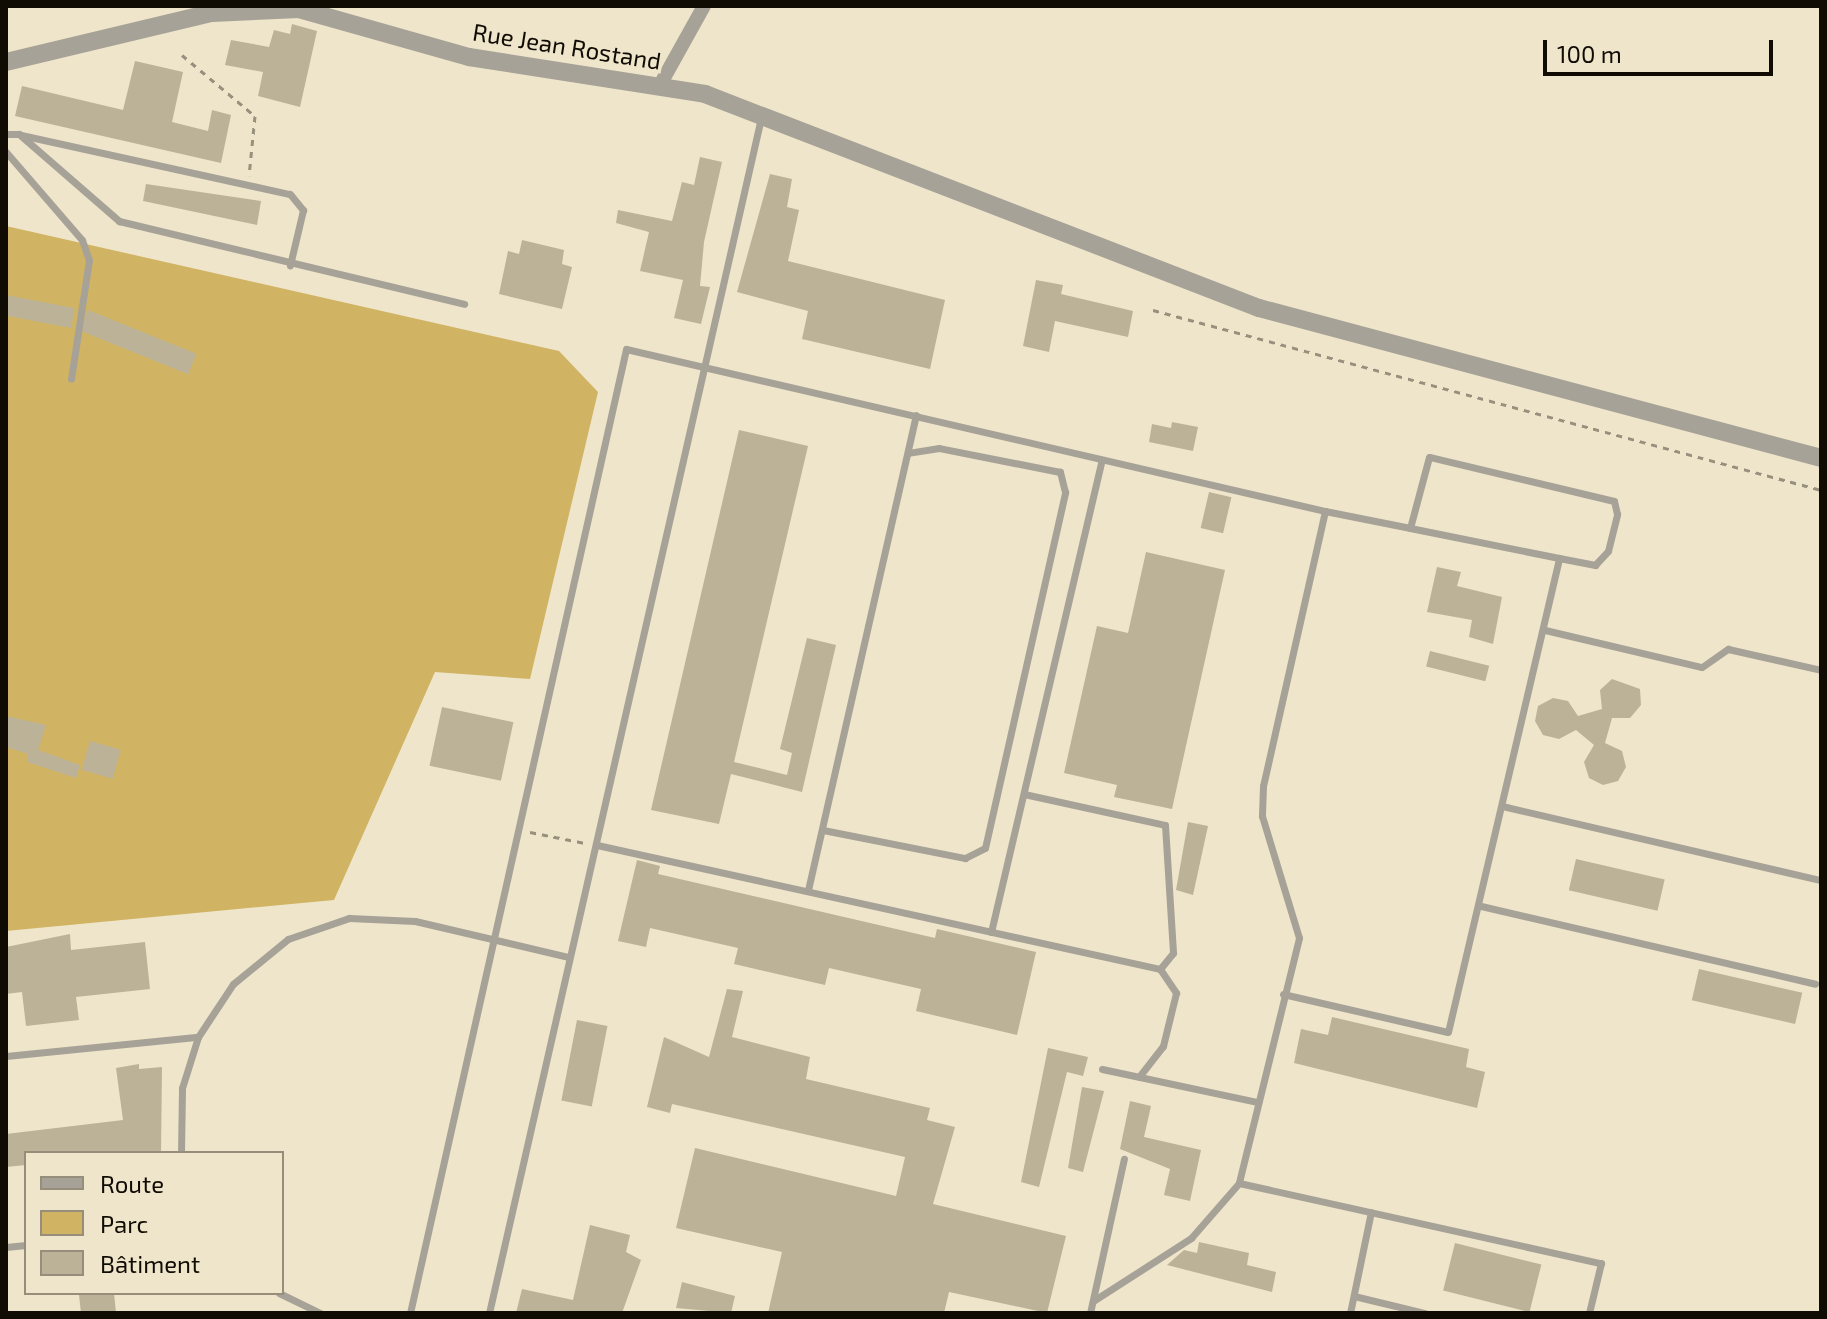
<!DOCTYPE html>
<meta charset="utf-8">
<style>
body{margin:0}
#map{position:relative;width:1827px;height:1319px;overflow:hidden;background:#efe5ca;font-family:"Exo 2",sans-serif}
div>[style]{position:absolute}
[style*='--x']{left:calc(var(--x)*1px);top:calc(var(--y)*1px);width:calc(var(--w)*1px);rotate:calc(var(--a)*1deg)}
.green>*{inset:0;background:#d0b464}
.building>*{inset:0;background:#bcb298;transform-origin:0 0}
.path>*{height:3px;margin-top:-1.5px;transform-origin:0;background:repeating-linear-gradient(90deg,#97907c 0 6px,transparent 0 12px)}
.service>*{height:7px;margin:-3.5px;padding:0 3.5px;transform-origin:3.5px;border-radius:3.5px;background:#a7a297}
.minor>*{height:14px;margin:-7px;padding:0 7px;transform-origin:7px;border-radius:7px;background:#a7a297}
.tertiary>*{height:18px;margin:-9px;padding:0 9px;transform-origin:9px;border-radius:9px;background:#a7a297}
span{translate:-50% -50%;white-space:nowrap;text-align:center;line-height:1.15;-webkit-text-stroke:7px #efe5ca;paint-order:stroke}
.street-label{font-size:24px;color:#100c04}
.frame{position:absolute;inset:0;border:8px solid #100c04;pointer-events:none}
.legend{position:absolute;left:24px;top:1151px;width:260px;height:144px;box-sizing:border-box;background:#efe5ca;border:2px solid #968e7b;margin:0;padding:10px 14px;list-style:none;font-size:24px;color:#100c04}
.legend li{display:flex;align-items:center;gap:16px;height:40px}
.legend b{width:40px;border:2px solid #968e7b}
.scale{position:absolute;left:1543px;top:40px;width:230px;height:36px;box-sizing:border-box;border:4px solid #100c04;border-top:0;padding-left:10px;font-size:24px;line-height:28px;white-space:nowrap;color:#100c04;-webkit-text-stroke:6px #efe5ca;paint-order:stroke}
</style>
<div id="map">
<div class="green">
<i style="clip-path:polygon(6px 226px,559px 351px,598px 392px,530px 679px,435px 672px,334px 900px,6px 931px)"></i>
</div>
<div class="building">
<i style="clip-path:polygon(292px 24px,317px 31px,300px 107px,258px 96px,263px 72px,225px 65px,231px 40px,269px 47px,274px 30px,290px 34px)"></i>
<i style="clip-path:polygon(135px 61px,183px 72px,172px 122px,208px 131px,212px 110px,231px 115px,221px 163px,15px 116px,22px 86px,123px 110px)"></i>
<i style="clip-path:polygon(700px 157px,722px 162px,704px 242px,700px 286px,710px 287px,701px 324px,674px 318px,683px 280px,640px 271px,649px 232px,616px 223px,618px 210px,672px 221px,682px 182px,694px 185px)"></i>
<i style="clip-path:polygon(770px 174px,792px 179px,787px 207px,799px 210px,788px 261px,945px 300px,930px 369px,802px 339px,808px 311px,737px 292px)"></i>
<i style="clip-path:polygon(146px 184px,261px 201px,257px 225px,143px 201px)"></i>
<i style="clip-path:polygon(522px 240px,564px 250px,562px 264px,572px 267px,562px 309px,499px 294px,508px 251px,519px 254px)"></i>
<i style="clip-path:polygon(1036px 280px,1063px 285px,1061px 294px,1133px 311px,1128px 337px,1055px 321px,1049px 352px,1023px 346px)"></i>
<i style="left:6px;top:295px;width:70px;height:20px;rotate:11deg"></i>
<i style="left:88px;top:310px;width:117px;height:22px;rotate:22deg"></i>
<i style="clip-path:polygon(1172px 422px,1198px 427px,1193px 451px,1149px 442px,1152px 424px,1171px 428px)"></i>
<i style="clip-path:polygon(739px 430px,808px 446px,734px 762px,787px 775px,792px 753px,780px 749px,807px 638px,836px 645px,802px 792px,731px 774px,719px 824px,651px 810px)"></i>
<i style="left:1209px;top:492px;width:23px;height:37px;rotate:13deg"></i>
<i style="clip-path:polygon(1146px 552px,1225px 570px,1172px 809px,1114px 797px,1117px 785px,1064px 773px,1097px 626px,1128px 633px)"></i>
<i style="clip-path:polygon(1437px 567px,1461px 572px,1457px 586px,1502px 597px,1493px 644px,1469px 637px,1472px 620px,1427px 612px)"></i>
<i style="left:1430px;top:651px;width:61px;height:16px;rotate:14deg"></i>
<i style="clip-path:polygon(1612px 679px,1640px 689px,1641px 705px,1630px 718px,1612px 718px,1605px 743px,1622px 751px,1626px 767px,1618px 781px,1603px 785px,1589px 778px,1584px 762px,1594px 745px,1576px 730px,1559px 739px,1543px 735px,1535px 721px,1538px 706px,1553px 698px,1568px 701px,1578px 716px,1602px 709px,1600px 690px)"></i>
<i style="left:442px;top:707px;width:73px;height:60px;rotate:12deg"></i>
<i style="clip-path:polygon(6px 716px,46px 725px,38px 750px,80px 765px,76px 778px,27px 762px,28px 754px,6px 747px)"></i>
<i style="left:90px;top:741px;width:32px;height:30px;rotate:16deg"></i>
<i style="clip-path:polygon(1188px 822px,1208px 826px,1193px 895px,1176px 890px)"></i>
<i style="left:1576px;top:859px;width:91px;height:32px;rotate:13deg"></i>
<i style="clip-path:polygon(637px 860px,660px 866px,658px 874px,935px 938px,937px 929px,1036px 952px,1017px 1035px,916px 1011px,921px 989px,829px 968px,825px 985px,734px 964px,738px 948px,650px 928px,646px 947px,618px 941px)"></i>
<i style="clip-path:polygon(70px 934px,71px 950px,145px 942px,150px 989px,76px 997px,79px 1020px,26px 1026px,22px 992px,6px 994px,6px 947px)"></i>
<i style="left:1699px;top:969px;width:106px;height:32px;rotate:13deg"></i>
<i style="clip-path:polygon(727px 989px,743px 991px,732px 1037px,810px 1057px,806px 1079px,930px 1108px,927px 1120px,955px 1127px,933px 1204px,1066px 1236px,1047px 1313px,949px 1292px,944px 1313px,768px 1313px,782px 1252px,676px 1228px,695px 1148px,896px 1196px,905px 1157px,672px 1104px,670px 1113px,647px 1107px,664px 1037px,709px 1057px)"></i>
<i style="clip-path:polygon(1332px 1017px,1469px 1049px,1466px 1067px,1485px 1072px,1477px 1108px,1294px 1063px,1301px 1029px,1328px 1035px)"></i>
<i style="left:577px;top:1020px;width:31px;height:82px;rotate:11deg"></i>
<i style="clip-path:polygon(1048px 1048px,1088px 1057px,1083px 1076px,1067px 1072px,1039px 1187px,1021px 1182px)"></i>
<i style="clip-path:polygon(139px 1064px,139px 1069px,162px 1067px,161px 1153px,26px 1153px,26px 1165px,6px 1167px,6px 1134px,123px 1120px,116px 1068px)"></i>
<i style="clip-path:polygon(1082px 1087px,1104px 1091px,1083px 1172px,1068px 1168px)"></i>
<i style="clip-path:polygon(1130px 1101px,1151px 1106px,1144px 1137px,1201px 1150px,1190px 1201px,1164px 1195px,1170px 1169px,1120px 1149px)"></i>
<i style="clip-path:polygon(590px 1225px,630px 1235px,626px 1252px,641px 1260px,622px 1313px,516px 1313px,522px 1289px,573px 1300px)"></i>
<i style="clip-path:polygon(1199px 1242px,1249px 1253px,1247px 1265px,1276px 1272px,1272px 1292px,1167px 1265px,1184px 1250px,1197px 1253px)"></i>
<i style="left:1455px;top:1243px;width:89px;height:49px;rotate:14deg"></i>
<i style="clip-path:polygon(682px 1282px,735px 1296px,731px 1313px,676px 1308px)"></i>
<i style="clip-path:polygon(114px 1293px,116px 1313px,81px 1313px,79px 1295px)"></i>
</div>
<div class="path">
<i style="--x:182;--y:55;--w:95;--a:39.9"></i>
<i style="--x:255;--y:116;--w:60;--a:95.7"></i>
<i style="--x:1153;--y:310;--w:692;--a:15.08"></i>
<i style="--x:530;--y:832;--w:56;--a:11.3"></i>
</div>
<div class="service">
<i style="--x:6;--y:134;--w:13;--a:0"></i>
<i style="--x:19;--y:134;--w:133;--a:41"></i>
<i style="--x:119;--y:221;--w:355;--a:13.5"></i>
<i style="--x:21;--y:135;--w:275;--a:12.4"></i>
<i style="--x:290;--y:194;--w:21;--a:51"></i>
<i style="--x:303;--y:210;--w:57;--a:103.3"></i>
<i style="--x:6;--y:152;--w:116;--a:49.2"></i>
<i style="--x:82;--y:240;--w:21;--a:71"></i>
<i style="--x:89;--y:260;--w:120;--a:98.6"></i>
<i style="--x:1325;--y:511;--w:282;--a:102.7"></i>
<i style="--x:1263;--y:786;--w:30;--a:92"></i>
<i style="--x:1262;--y:816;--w:127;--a:73.1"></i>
<i style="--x:1299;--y:938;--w:252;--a:103.8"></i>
<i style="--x:1239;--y:1183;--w:371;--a:12.5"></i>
<i style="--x:1601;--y:1263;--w:51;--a:103.5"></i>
<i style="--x:1545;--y:630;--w:161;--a:13.3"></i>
<i style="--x:1702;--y:667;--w:32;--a:-35"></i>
<i style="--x:1728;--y:649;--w:95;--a:12.7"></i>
<i style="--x:1024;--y:794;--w:144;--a:12.4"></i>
<i style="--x:1165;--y:825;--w:128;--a:86.4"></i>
<i style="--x:1173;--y:953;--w:21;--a:129"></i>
<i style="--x:1502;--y:806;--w:327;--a:13.1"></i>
<i style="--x:823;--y:830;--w:145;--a:11.2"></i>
<i style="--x:965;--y:858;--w:22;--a:-27"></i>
<i style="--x:985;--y:848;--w:365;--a:-77.3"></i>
<i style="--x:1065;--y:492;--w:21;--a:-104"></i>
<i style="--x:1060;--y:472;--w:123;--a:-168.8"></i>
<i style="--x:939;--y:448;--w:31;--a:171"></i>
<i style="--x:597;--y:845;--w:576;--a:12.42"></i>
<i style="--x:1160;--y:969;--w:29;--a:56"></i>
<i style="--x:1176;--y:993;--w:55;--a:103.8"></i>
<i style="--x:1163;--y:1046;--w:39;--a:128"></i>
<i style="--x:808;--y:890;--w:487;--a:-77.2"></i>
<i style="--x:1481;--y:906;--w:343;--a:13.1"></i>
<i style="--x:991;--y:932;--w:485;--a:-76.8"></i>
<i style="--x:1283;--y:994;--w:169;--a:13"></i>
<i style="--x:1448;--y:1032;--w:487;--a:-76.8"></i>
<i style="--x:6;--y:1056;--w:193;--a:-5.7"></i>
<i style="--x:1102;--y:1069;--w:158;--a:12"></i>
<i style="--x:181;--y:1153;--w:65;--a:-89.1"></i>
<i style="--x:182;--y:1088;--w:53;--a:-72.6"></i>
<i style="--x:198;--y:1037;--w:64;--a:-56.6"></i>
<i style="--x:233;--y:984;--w:71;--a:-39.3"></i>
<i style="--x:288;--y:939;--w:65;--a:-19"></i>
<i style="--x:349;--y:918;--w:66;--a:2.6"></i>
<i style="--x:415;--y:921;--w:158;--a:13.2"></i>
<i style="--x:6;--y:1247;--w:20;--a:-6"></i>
<i style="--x:279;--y:1293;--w:46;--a:26"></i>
<i style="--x:1354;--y:1296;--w:73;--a:13.5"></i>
<i style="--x:1093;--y:1301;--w:117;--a:-32.7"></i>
<i style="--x:1191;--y:1238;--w:73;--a:-48.9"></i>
<i style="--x:410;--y:1313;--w:988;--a:-77.37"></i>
<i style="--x:626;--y:349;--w:718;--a:13.05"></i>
<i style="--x:1325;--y:511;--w:87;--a:11.3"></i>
<i style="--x:1410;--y:528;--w:152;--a:11.4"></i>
<i style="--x:1559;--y:558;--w:37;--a:11"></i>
<i style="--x:1595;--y:565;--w:19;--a:-47"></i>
<i style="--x:1608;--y:551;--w:38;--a:-76"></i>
<i style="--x:1617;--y:514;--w:13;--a:-103"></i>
<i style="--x:1614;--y:501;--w:190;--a:-166.6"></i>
<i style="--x:1429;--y:457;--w:73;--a:105"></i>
<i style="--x:489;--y:1313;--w:1226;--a:-77.18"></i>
<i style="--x:1090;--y:1313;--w:158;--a:-77.6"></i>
<i style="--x:1350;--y:1313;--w:103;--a:-78.3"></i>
</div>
<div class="minor">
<i style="--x:660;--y:85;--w:90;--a:-60.9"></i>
</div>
<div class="tertiary">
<i style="--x:6;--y:62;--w:212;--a:-13.4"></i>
<i style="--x:212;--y:13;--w:87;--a:-2.6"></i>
<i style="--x:299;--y:9;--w:177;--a:15.8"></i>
<i style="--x:469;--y:57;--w:239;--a:8.9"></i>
<i style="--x:705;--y:94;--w:594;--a:21.12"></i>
<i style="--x:1259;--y:308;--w:582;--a:14.94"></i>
</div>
<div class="street-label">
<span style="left:567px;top:46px;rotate:9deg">Rue Jean Rostand</span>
</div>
<div class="frame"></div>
<ul class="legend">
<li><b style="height:10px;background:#a7a297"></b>Route</li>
<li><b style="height:22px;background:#d0b464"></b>Parc</li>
<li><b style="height:22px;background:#bcb298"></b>Bâtiment</li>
</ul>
<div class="scale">100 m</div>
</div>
